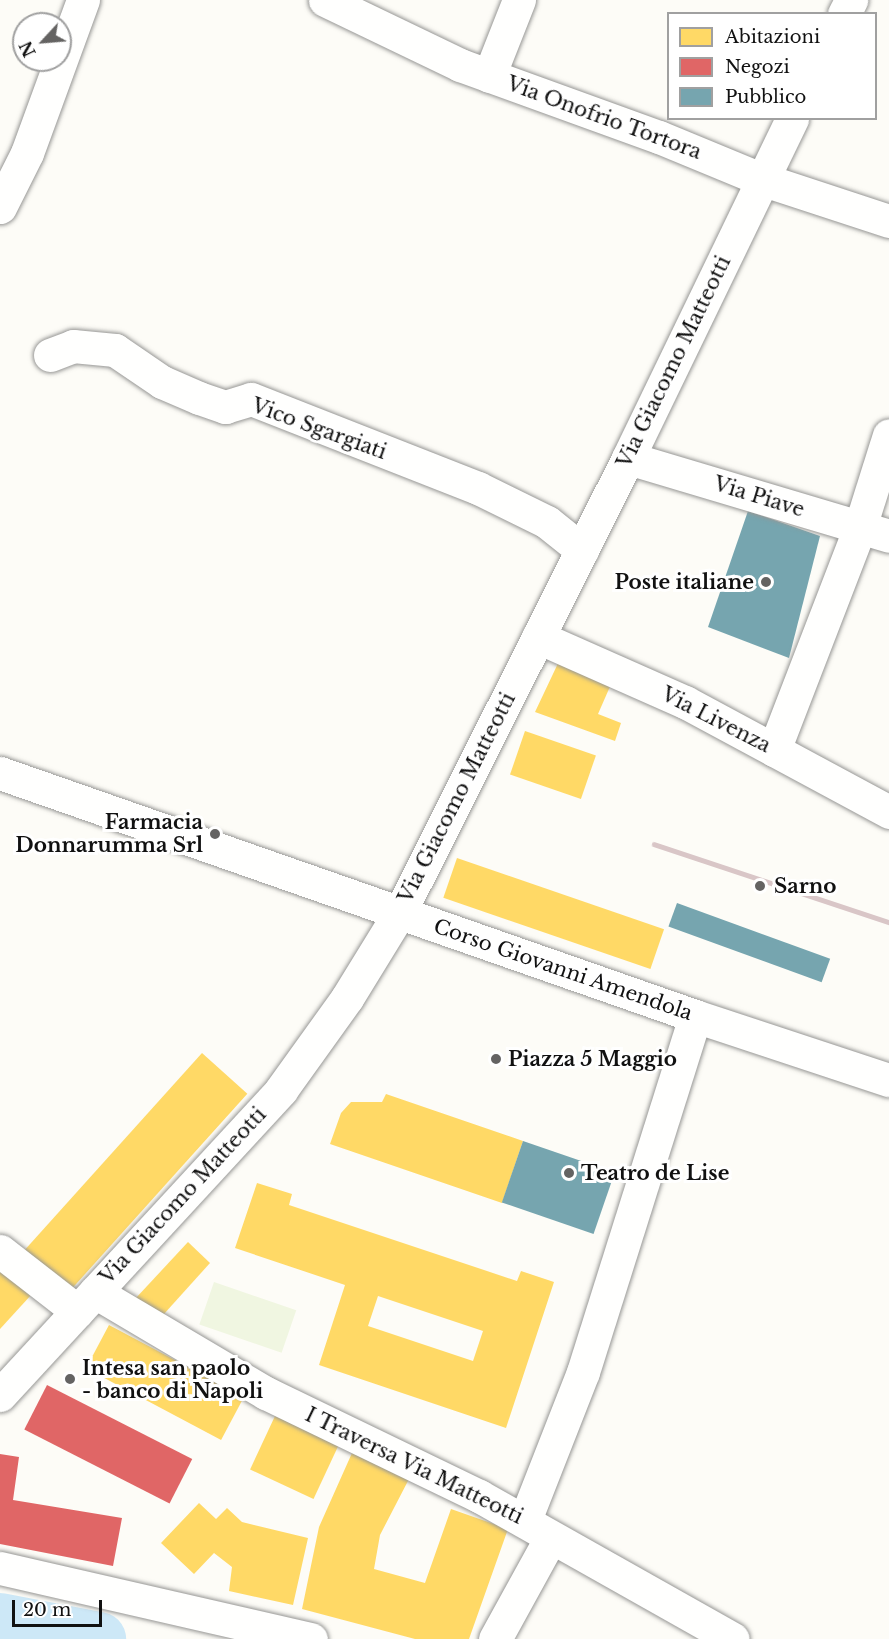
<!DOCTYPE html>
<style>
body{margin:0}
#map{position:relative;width:889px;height:1639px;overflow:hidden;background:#fdfcf7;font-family:"Libre Baskerville",serif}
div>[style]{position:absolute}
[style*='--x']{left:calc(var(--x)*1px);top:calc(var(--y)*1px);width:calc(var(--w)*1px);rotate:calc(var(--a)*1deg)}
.pitch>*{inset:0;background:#f0f6e1;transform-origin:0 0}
.homes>*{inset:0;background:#ffd966;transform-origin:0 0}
.shops>*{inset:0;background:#e06666;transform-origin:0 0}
.public>*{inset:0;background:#76a5af;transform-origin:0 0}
.river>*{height:54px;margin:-27px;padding:0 27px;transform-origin:27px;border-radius:27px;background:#cde8f7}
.roads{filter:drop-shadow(0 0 2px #979795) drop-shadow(0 0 2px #979795)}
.minor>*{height:33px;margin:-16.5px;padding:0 16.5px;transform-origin:16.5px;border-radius:16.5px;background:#fffffe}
.tertiary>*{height:33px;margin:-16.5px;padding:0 16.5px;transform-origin:16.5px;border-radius:16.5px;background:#fffffe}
.rail>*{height:4.5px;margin:-2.25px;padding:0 2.25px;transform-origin:2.25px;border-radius:2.25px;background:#d9c6c7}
.dots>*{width:16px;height:16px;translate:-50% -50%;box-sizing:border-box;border:3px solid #fff;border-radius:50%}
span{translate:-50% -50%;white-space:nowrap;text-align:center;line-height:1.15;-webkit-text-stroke:6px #fff;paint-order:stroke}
.street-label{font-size:20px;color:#111}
.poi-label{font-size:20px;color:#111;font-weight:700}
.right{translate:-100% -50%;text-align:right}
.left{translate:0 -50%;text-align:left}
.legend{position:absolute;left:667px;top:12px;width:210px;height:108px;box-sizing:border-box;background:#fff;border:2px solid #a0a0a0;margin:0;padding:8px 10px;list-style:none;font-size:18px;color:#111}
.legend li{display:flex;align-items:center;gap:12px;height:30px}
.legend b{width:30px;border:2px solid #a0a0a0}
.north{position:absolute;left:12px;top:12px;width:60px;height:60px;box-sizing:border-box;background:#fff;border:2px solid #a0a0a0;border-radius:50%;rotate:244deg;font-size:16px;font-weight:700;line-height:24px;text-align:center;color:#111}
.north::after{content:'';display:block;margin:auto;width:21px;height:27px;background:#646362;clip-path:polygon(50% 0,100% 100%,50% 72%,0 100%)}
.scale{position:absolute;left:12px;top:1600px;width:90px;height:27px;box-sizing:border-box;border:3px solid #111;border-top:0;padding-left:8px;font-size:18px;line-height:21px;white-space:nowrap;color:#111;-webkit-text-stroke:4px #fff;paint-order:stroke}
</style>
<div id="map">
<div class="pitch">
<i style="left:214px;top:1282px;width:87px;height:45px;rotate:19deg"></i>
</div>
<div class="homes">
<i style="clip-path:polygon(561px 657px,612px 682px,598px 714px,621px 723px,615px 741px,535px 712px)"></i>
<i style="left:525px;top:731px;width:75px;height:46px;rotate:19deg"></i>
<i style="left:457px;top:858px;width:219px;height:42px;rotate:19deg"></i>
<i style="left:202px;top:1053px;width:61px;height:270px;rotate:42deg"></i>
<i style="clip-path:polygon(386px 1094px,523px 1141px,502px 1203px,330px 1144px,341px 1113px,351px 1102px,382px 1102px)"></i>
<i style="clip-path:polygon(evenodd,257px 1183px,292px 1194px,289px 1205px,517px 1281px,521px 1271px,554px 1282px,506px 1428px,319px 1365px,345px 1285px,235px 1248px,257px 1183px,378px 1296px,483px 1331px,473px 1361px,368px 1326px,378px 1296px)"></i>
<i style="clip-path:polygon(188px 1242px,210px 1263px,164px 1314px,135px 1299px)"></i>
<i style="clip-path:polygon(0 1266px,32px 1294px,0 1329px)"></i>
<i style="left:109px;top:1325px;width:153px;height:49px;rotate:28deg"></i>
<i style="left:275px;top:1416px;width:70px;height:59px;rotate:25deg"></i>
<i style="clip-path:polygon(352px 1453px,409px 1479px,380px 1535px,374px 1569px,425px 1583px,451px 1509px,508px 1529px,469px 1639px,415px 1639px,302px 1609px,319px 1527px)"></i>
<i style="clip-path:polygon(199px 1503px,216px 1519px,227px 1508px,242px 1522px,308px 1538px,293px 1605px,229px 1591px,232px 1567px,214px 1553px,194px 1574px,161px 1543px)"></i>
</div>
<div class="shops">
<i style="left:47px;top:1385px;width:163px;height:50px;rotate:27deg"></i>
<i style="clip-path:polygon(0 1454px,19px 1457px,13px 1500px,122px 1518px,113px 1566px,0 1544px)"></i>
</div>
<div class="public">
<i style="clip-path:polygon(748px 511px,820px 536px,789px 658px,708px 627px)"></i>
<i style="left:677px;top:903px;width:163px;height:25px;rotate:20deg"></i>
<i style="left:523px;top:1141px;width:97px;height:65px;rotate:19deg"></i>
</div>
<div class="river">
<i style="--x:0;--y:1620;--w:101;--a:10.9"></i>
</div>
<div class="roads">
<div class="minor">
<i style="--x:325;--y:0;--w:150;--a:25.7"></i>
<i style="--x:460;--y:65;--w:212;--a:19.9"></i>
<i style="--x:659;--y:137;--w:110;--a:22.4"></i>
<i style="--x:761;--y:179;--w:135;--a:18.2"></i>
<i style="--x:489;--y:76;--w:82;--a:-68.5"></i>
<i style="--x:0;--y:207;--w:60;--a:-63.4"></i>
<i style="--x:27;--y:153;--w:163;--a:-69.9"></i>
<i style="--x:50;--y:355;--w:25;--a:-21"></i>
<i style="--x:73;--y:346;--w:42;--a:5.4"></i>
<i style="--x:115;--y:350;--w:57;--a:34.2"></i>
<i style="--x:162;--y:382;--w:40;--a:23.4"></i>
<i style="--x:199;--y:398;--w:28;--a:19"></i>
<i style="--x:225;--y:407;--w:27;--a:-17"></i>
<i style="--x:251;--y:399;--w:244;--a:21.4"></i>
<i style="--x:478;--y:488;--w:77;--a:26.2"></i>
<i style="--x:547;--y:522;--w:45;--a:38.7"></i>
<i style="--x:628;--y:458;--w:272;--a:16.6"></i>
<i style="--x:538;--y:637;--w:161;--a:23.9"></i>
<i style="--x:685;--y:702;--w:232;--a:28.3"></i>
<i style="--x:774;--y:750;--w:239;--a:-68.9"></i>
<i style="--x:860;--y:527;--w:96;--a:-72.5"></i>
<i style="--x:0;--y:773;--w:736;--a:19.27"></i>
<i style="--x:695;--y:1016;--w:204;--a:18.3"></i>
<i style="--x:0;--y:1251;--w:98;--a:37.9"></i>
<i style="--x:95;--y:1292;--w:199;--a:30.6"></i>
<i style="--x:266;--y:1393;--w:237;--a:25.8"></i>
<i style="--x:479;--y:1496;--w:291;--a:29.4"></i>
<i style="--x:525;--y:1520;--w:159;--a:-68.6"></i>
<i style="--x:583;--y:1372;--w:373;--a:-72.5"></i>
<i style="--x:0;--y:1568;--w:319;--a:12.9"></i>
<i style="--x:495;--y:1639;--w:116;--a:-61.2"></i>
</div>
<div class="tertiary">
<i style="--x:844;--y:14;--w:16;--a:-63"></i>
<i style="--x:0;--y:1395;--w:415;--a:-47.3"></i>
<i style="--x:281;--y:1090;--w:113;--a:-54.3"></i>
<i style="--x:347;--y:998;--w:101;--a:-58.4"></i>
<i style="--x:400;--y:912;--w:508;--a:-63.33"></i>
<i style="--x:628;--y:458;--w:377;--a:-64.2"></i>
</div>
</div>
<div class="rail">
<i style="--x:654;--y:844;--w:248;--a:18.4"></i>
</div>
<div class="dots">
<i style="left:766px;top:582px;background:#646362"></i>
<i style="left:215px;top:834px;background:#646362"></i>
<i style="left:760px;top:886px;background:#646362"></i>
<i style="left:496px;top:1059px;background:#646362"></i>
<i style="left:569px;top:1173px;background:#646362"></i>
<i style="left:70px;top:1379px;background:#646362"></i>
</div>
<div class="street-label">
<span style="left:604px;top:118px;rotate:20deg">Via Onofrio Tortora</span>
<span style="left:674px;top:362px;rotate:-64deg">Via Giacomo Matteotti</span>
<span style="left:319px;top:429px;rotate:20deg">Vico Sgargiati</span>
<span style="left:759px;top:497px;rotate:17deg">Via Piave</span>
<span style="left:716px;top:720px;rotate:27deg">Via Livenza</span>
<span style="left:457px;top:798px;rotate:-63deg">Via Giacomo Matteotti</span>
<span style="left:563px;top:970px;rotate:19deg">Corso Giovanni Amendola</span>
<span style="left:183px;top:1196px;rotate:-47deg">Via Giacomo Matteotti</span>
<span style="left:414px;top:1466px;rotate:26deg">I Traversa Via Matteotti</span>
</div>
<div class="poi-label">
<span class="right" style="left:754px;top:582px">Poste italiane</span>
<span class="right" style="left:203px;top:834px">Farmacia<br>Donnarumma Srl</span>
<span class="left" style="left:774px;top:886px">Sarno</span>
<span class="left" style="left:508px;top:1059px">Piazza 5 Maggio</span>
<span class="left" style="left:581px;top:1173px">Teatro de Lise</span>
<span class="left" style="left:82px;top:1380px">Intesa san paolo<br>- banco di Napoli</span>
</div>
<ul class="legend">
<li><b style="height:16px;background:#ffd966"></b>Abitazioni</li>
<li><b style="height:16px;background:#e06666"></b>Negozi</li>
<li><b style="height:16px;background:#76a5af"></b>Pubblico</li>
</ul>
<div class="north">N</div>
<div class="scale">20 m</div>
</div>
